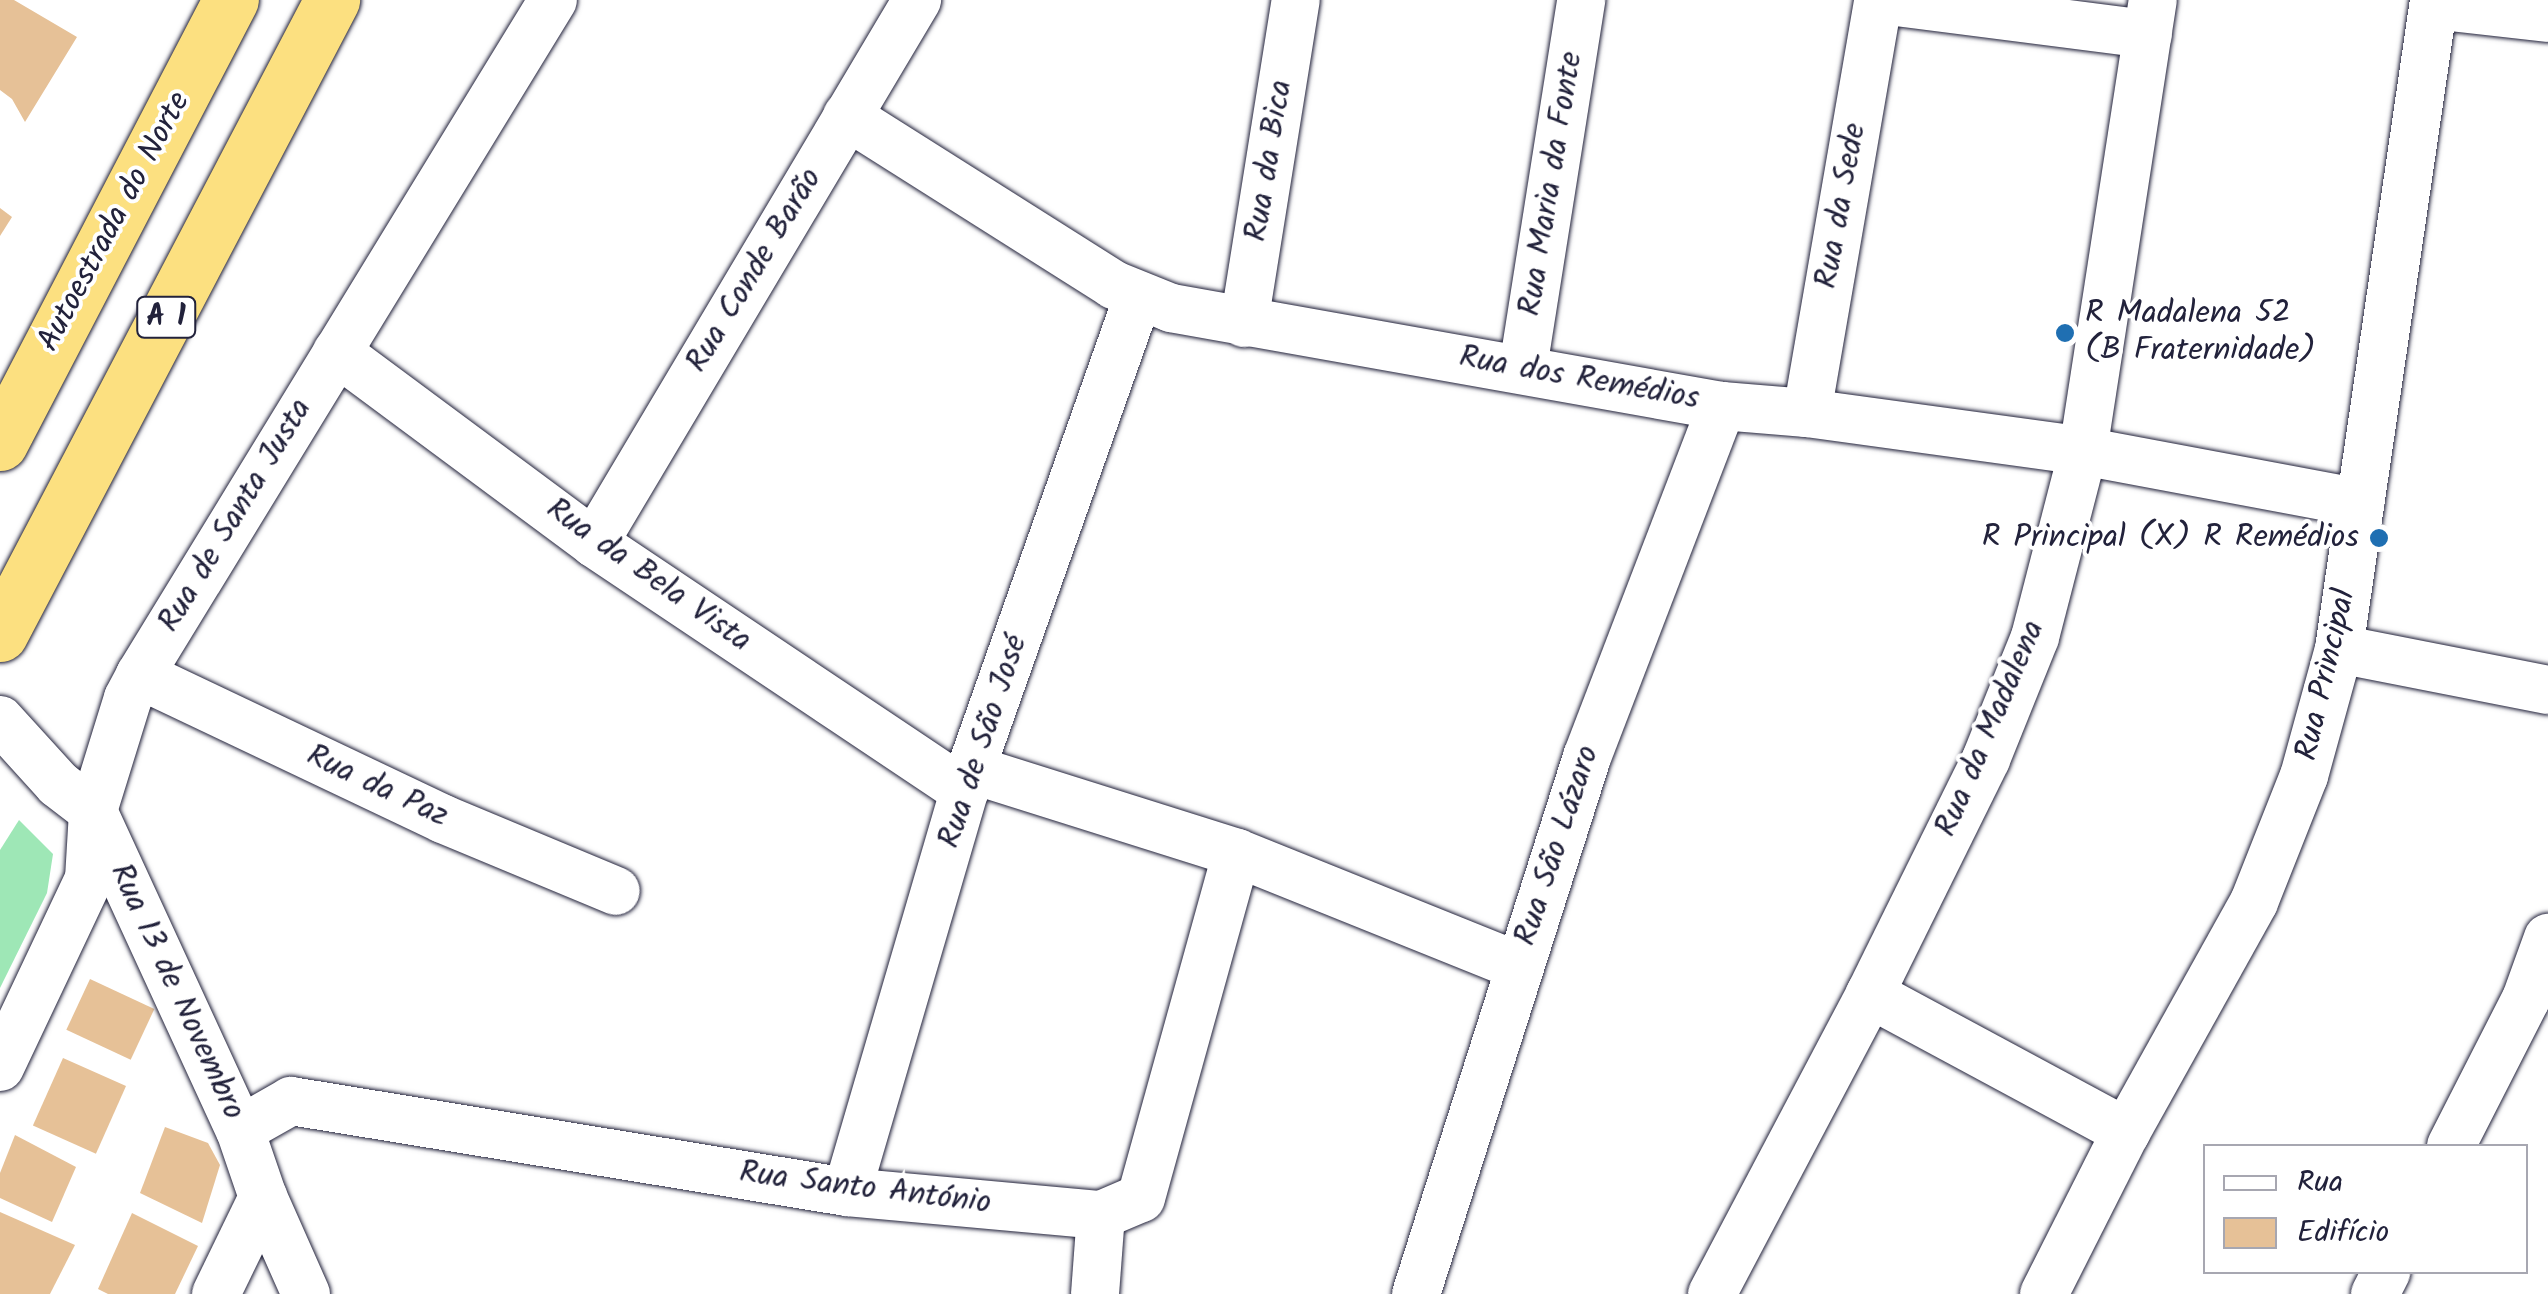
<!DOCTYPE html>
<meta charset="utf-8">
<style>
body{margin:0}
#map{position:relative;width:2548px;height:1294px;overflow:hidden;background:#fff;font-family:Kalam,sans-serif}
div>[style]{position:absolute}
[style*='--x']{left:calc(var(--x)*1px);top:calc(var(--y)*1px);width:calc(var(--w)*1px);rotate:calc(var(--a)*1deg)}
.green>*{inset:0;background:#9ee7b6}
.building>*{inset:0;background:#e6c197;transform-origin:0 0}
.roads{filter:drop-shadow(0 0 2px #22223b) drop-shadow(0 0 2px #22223b)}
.minor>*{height:48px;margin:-24px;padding:0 24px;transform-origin:24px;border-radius:24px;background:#fff}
.highway>*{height:55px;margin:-27.5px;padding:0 27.5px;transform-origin:27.5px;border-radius:27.5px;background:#fce080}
.dots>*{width:28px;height:28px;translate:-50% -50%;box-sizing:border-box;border:5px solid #fff;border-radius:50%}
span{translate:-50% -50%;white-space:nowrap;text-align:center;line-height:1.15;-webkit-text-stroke:8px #fff;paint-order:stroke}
.shield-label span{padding:2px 8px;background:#fff;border:2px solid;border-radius:8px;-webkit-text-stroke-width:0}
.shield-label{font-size:30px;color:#22223b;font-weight:700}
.street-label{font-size:32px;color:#22223b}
.poi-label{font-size:32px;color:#22223b}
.left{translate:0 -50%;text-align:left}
.right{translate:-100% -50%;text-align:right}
.legend{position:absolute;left:2203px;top:1144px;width:325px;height:130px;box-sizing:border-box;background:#fff;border:2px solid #a7a7b1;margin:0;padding:12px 18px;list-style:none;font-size:30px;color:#22223b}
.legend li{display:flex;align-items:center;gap:20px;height:50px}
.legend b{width:50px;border:2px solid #a7a7b1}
</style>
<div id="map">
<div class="green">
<i style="clip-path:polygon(19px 820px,53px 854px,47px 893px,0 988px,0 850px)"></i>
</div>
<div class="building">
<i style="clip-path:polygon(0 0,14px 0,77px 37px,25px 122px,12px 99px,0 90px)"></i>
<i style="clip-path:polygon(0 208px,12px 217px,0 236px)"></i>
<i style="left:90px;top:979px;width:71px;height:56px;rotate:25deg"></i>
<i style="left:63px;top:1058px;width:69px;height:74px;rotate:24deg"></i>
<i style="clip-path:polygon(165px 1127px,208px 1143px,220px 1165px,202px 1223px,140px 1193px)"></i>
<i style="clip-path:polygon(15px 1135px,76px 1167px,52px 1222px,0 1198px,0 1173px)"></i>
<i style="clip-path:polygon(0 1212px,75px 1245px,50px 1294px,0 1294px)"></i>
<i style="clip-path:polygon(132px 1213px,198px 1246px,175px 1294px,108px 1294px,98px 1289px)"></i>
</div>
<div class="roads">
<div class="minor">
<i style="--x:1881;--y:0;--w:269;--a:7.3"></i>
<i style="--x:2434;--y:5;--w:115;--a:6.5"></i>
<i style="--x:847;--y:116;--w:316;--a:32.3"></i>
<i style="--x:1114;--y:285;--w:61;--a:22"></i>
<i style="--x:1171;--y:308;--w:560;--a:10.09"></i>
<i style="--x:1722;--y:406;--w:85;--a:4.7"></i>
<i style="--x:1807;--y:413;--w:279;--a:7.8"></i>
<i style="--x:2083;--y:451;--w:282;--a:10.6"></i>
<i style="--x:1244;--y:323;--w:327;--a:-80.9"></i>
<i style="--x:337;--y:352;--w:320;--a:36.6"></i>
<i style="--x:594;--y:543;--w:446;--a:33.8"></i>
<i style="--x:1523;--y:368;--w:373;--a:-81"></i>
<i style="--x:1807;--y:413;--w:419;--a:-80.2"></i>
<i style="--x:594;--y:543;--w:632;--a:-59.25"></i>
<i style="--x:2339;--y:649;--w:213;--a:11.1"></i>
<i style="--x:140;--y:675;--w:335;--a:25.4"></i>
<i style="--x:443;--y:819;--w:187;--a:22.6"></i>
<i style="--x:0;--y:720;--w:86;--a:47.8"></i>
<i style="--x:58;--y:784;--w:44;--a:37.6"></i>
<i style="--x:93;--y:811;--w:351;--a:65.3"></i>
<i style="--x:240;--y:1130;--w:71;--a:71.1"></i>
<i style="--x:263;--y:1197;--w:106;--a:66.1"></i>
<i style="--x:971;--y:769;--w:279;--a:17.5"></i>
<i style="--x:1237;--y:853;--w:303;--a:21.9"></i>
<i style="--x:1870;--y:994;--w:291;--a:28.3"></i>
<i style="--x:0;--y:1067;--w:208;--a:-64.7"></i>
<i style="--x:89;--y:879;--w:68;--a:-86.6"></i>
<i style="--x:93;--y:811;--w:118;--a:-72.8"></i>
<i style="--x:128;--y:698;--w:26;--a:-62"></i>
<i style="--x:140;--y:675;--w:791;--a:-58.54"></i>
<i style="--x:240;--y:1130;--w:59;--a:-29.6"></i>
<i style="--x:291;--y:1101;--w:563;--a:9.3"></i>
<i style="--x:847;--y:1192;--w:255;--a:5.2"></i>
<i style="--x:1101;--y:1215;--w:43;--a:-23"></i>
<i style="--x:1141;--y:1198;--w:358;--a:-74.5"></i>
<i style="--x:2451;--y:1146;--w:165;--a:-63"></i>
<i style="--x:2526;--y:999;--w:65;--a:-70.2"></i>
<i style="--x:847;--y:1192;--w:441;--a:-73.7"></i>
<i style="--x:971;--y:769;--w:501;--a:-70.52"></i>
<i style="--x:216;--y:1294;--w:108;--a:-64.1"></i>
<i style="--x:1095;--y:1294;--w:79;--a:-85.7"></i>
<i style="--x:1416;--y:1294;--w:564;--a:-72.34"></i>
<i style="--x:1587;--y:757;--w:376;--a:-69"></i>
<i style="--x:1712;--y:1294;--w:339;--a:-62.2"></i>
<i style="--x:1870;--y:994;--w:262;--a:-63.7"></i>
<i style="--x:1986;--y:759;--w:131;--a:-68.1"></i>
<i style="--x:2035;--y:637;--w:192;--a:-75.5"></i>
<i style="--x:2083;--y:451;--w:456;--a:-81.2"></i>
<i style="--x:2044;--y:1294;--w:182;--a:-63.2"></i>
<i style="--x:2126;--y:1132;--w:263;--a:-60.9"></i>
<i style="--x:2254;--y:902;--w:136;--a:-68.4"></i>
<i style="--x:2304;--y:776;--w:132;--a:-74.6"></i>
<i style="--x:2339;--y:649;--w:656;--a:-81.67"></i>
<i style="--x:2375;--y:1294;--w:25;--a:-63"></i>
</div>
<div class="highway">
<i style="--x:0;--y:443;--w:500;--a:-62.5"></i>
<i style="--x:0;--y:634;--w:716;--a:-62.36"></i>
</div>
</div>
<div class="dots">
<i style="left:2065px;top:333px;background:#1f6fb2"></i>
<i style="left:2379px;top:538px;background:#1f6fb2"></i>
</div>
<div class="shield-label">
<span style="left:166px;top:317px">A 1</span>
</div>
<div class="street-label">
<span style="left:1270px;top:161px;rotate:-81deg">Rua da Bica</span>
<span style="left:1552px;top:184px;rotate:-81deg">Rua Maria da Fonte</span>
<span style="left:1842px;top:206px;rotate:-80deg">Rua da Sede</span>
<span style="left:115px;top:222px;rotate:-62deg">Autoestrada do Norte</span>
<span style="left:755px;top:271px;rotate:-59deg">Rua Conde Barão</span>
<span style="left:1579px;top:379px;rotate:10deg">Rua dos Remédios</span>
<span style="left:236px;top:516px;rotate:-59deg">Rua de Santa Justa</span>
<span style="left:648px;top:576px;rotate:35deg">Rua da Bela Vista</span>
<span style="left:2327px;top:675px;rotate:-77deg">Rua Principal</span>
<span style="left:1991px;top:729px;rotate:-67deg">Rua da Madalena</span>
<span style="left:984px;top:742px;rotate:-72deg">Rua de São José</span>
<span style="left:377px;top:787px;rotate:25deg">Rua da Paz</span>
<span style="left:1558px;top:846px;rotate:-72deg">Rua São Lázaro</span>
<span style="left:176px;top:992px;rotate:65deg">Rua 13 de Novembro</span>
<span style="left:865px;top:1189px;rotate:7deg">Rua Santo António</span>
</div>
<div class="poi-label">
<span class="left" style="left:2085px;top:333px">R Madalena 52<br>(B Fraternidade)</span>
<span class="right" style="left:2359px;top:538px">R Principal (X) R Remédios</span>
</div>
<ul class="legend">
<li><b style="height:12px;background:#fff"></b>Rua</li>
<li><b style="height:28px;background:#e6c197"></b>Edifício</li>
</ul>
</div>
